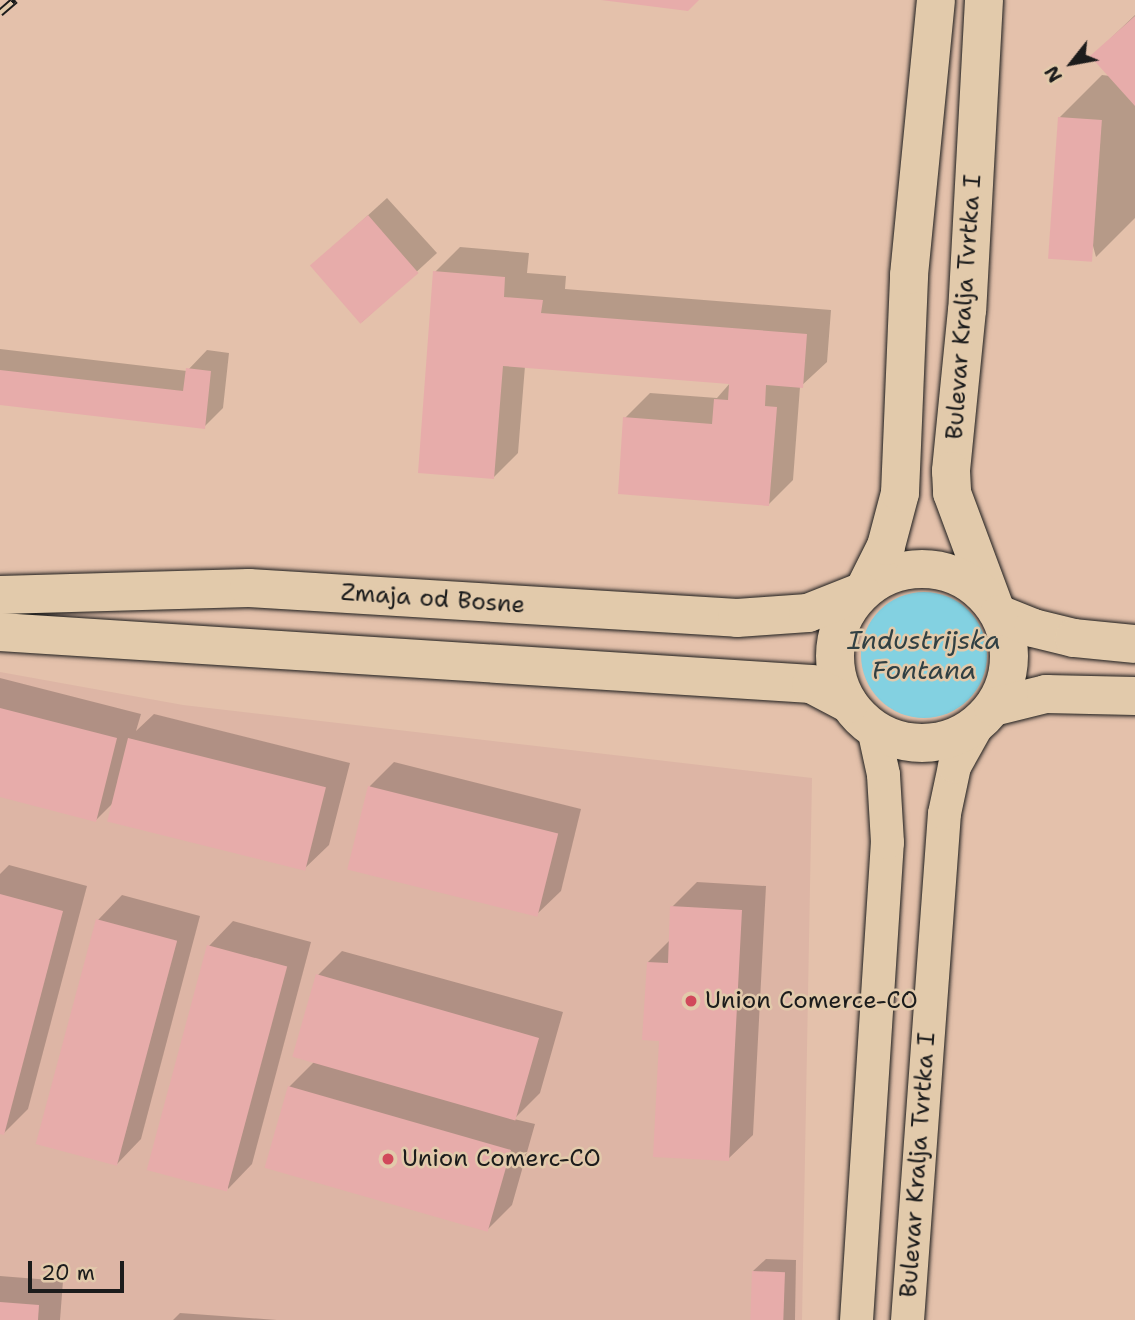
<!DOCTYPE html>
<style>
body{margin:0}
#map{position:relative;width:1135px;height:1320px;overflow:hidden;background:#e4c1ab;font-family:"Shantell Sans",sans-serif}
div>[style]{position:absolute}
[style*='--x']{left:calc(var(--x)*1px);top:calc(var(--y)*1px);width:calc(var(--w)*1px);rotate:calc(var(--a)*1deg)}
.built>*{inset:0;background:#ddb5a5}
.water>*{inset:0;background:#83d1e1}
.round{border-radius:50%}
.shadow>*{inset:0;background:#0003}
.building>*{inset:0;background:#e7acaa;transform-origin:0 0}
.roads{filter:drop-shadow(0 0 2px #1c1c1c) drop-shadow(0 0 2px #1c1c1c)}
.street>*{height:33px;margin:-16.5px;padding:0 16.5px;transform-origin:16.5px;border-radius:16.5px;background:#e2caab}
.secondary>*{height:38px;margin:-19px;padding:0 19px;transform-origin:19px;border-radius:19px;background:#e2caab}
.secondary>.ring{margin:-19px;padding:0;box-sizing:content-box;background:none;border:38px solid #e2caab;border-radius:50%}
.rail>*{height:8px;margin-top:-4px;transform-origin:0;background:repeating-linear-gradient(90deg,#e2caab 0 16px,#1c1c1c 0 32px);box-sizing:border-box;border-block:2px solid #1c1c1c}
.dots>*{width:19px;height:19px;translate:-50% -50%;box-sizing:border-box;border:4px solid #e2caab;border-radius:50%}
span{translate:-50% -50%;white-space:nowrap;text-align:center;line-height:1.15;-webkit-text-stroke:5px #e2caab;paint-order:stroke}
.street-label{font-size:24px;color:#1c1c1c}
.poi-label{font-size:24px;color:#1c1c1c}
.left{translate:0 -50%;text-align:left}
.water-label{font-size:26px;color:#314043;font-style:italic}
.north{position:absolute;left:1037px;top:28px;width:70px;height:70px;-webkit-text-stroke:5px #e2caab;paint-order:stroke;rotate:239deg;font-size:19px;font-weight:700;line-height:28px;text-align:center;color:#1c1c1c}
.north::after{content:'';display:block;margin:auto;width:24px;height:32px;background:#1c1c1c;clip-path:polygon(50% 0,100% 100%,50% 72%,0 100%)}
.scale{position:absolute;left:28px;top:1261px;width:96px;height:32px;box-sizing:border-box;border:4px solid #1c1c1c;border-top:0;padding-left:9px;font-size:21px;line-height:24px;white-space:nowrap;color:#1c1c1c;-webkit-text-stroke:5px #e2caab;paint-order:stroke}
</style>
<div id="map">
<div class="built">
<i style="clip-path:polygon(0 672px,183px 705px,812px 778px,802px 1320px,0 1320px)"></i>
</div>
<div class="water">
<i class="round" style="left:861px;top:592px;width:126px;height:126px"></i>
</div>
<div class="shadow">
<i style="clip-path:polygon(1135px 15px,1135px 218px,1096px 257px,1059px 118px,1102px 75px,1110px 76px,1092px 56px)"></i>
<i style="clip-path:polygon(387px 198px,437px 253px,362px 322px,332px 248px)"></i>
<i style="clip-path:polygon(460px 247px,529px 253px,527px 273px,566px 276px,565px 289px,831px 310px,827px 362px,800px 387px,793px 480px,768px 505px,625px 418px,650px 393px,717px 398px,731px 382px,525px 366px,518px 453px,494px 477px,435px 272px)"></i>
<i style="clip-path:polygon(0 349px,187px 371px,207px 350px,229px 353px,223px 408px,204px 427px,0 403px)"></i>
<i style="clip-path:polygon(0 678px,141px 714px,136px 731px,154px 714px,350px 763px,329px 845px,304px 869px,114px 802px,96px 820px,0 795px)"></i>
<i style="clip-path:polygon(394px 762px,581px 809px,561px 891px,536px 915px,349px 868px,370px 786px)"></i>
<i style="clip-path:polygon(9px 865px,87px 886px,28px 1109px,4px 1133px,0 1132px,0 874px)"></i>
<i style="clip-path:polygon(697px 882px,766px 886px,753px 1135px,728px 1159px,661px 1039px,648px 962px,670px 940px,672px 907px)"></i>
<i style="clip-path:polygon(122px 895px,200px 916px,141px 1139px,117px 1164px,98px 920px)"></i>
<i style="clip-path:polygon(233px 921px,311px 942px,252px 1164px,228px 1189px,209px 946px)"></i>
<i style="clip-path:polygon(342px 951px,563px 1012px,540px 1093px,514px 1119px,535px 1124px,512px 1205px,488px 1229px,289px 1087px,315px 1061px,318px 975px)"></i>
<i style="clip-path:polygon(766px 1259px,796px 1260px,795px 1320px,752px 1320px,753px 1271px)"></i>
<i style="clip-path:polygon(0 1276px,63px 1281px,60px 1320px,0 1320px)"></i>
<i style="clip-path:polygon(180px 1313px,277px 1320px,173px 1320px)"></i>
</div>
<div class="building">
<i style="clip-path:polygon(601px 0,699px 0,688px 11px)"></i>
<i style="clip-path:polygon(1135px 16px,1135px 106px,1090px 56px)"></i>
<i style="left:1058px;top:117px;width:44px;height:142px;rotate:4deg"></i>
<i style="left:368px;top:215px;width:77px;height:77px;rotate:49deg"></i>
<i style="clip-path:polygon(433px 271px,505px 277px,504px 297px,543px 300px,541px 313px,807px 334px,803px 388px,766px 385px,765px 406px,777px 407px,769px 506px,618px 494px,623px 417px,712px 424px,714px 399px,728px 400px,729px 384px,503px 366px,494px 479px,418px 473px)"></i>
<i style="clip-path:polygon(186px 368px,211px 371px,205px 429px,0 405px,0 370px,183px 391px)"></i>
<i style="clip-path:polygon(0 708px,117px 738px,96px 822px,0 797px)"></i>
<i style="left:128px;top:738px;width:204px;height:86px;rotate:14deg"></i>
<i style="left:368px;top:786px;width:196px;height:86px;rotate:14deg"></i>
<i style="clip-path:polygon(0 894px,63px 911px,4px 1135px,0 1134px)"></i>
<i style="clip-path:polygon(670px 906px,742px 910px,729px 1161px,653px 1157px,659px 1041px,642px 1040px,647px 962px,668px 963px)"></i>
<i style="left:96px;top:919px;width:84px;height:233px;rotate:15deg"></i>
<i style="left:207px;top:945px;width:83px;height:233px;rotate:15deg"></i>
<i style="left:316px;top:974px;width:232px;height:86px;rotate:16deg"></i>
<i style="left:288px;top:1086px;width:232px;height:85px;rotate:16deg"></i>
<i style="left:752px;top:1271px;width:33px;height:49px;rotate:2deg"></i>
<i style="clip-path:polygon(0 1302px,39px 1305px,38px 1320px,0 1320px)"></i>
</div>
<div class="roads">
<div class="street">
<i style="--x:856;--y:1320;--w:479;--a:-86.3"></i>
<i style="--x:887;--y:842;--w:68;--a:-93.4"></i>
<i style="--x:883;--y:774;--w:47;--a:-102.3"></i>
<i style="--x:907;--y:1320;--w:508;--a:-85.83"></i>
<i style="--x:944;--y:813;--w:48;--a:-78"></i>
<i style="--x:954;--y:766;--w:49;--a:-60.8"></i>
</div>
<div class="secondary">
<i style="--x:984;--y:0;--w:310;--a:93.1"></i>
<i style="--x:967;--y:310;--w:162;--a:95.7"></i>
<i style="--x:951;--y:471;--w:22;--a:87"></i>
<i style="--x:952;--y:493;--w:121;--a:69.6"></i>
<i class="ring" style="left:835px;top:569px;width:136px;height:136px"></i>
<i style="--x:865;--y:588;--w:47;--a:-63.4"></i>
<i style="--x:886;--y:546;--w:55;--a:-75.2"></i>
<i style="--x:900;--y:493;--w:218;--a:-87.6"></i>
<i style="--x:909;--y:275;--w:276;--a:-84.4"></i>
<i style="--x:0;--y:595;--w:249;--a:-1.6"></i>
<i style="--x:249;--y:588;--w:489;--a:3.5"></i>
<i style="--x:737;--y:618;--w:71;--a:-4"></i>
<i style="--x:808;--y:613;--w:57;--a:-21.6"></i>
<i style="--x:999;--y:614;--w:37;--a:22"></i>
<i style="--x:1033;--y:628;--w:42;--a:13.7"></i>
<i style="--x:1074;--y:638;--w:61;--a:5.6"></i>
<i style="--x:0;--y:632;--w:813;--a:3.67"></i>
<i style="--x:811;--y:684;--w:43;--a:27.8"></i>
<i style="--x:993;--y:707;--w:55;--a:-13.8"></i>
<i style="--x:1046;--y:694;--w:89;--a:1.3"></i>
</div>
</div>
<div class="rail">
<i style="--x:0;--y:13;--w:20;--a:-41"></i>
</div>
<div class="dots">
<i style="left:691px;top:1001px;background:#d1495b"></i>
<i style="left:388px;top:1159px;background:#d1495b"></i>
</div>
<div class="street-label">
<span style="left:964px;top:307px;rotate:-86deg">Bulevar Kralja Tvrtka I</span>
<span style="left:433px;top:599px;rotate:4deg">Zmaja od Bosne</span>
<span style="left:918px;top:1165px;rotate:-86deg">Bulevar Kralja Tvrtka I</span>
</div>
<div class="poi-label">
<span class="left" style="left:705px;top:1001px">Union Comerce-CO</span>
<span class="left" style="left:402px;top:1159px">Union Comerc-CO</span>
</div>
<div class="water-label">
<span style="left:924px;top:655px">Industrijska<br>Fontana</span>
</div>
<div class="north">N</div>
<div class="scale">20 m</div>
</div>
